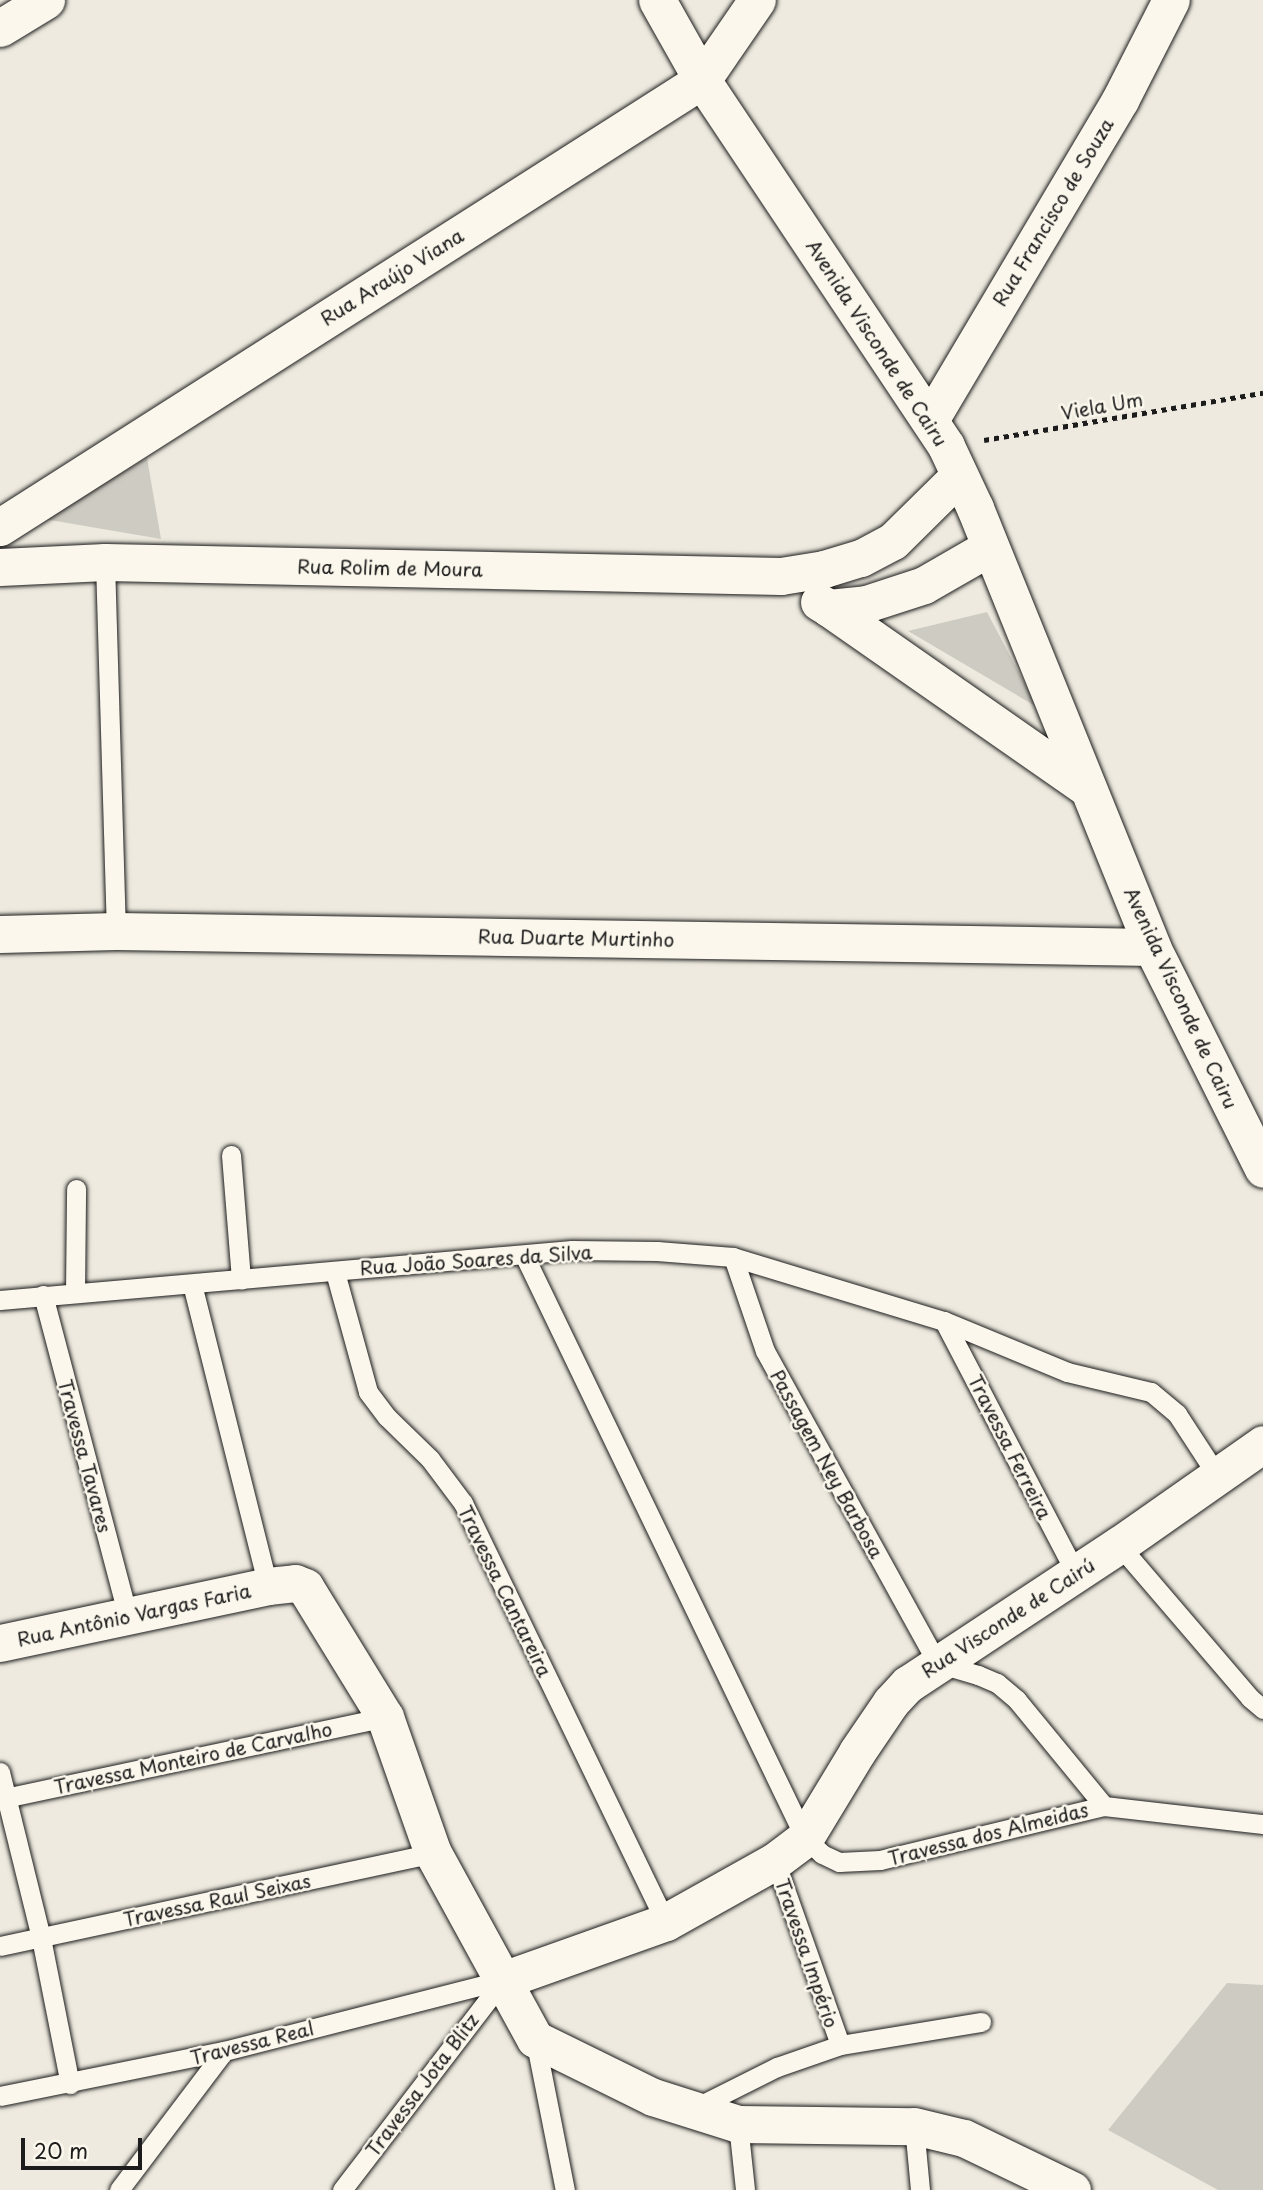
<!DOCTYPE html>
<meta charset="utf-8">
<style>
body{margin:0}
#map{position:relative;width:1263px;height:2190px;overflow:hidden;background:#eeeadf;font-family:"Playpen Sans",sans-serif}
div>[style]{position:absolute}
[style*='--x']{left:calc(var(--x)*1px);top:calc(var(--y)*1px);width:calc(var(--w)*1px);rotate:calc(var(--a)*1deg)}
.green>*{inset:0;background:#ceccc2}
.path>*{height:4.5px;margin-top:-2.25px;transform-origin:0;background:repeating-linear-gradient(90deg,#1c1c1c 0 5px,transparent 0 10px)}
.roads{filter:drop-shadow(0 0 2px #1c1c1c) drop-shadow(0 0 2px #1c1c1c)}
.service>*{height:19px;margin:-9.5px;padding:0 9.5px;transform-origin:9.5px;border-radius:9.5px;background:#fbf7ec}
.minor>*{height:37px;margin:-18.5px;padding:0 18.5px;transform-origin:18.5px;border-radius:18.5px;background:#fbf7ec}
span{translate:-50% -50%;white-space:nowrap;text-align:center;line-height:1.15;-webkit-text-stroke:5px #fbf7ec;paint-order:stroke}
.street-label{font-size:19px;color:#1c1c1c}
.scale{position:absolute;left:21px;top:2138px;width:121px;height:32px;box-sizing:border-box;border:4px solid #1c1c1c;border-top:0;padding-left:9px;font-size:21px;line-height:24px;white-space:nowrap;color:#1c1c1c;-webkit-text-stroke:5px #fbf7ec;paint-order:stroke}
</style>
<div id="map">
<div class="green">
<i style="clip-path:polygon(147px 458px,161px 539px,44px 519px)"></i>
<i style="clip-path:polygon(987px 612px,1037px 707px,908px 631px)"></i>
<i style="clip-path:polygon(1227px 1983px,1263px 1985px,1263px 2190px,1218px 2190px,1108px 2130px)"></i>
</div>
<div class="path">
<i style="--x:984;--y:440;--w:283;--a:-9.6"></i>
</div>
<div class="roads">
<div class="service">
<i style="--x:105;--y:562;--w:369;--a:88.3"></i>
<i style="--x:231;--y:1155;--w:125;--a:85.4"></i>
<i style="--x:524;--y:1255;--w:647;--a:64.27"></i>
<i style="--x:805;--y:1838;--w:23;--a:43"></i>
<i style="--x:822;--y:1854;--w:19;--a:25"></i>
<i style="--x:839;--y:1862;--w:41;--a:-2.8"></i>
<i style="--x:880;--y:1860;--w:230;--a:-13.6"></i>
<i style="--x:1104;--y:1806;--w:160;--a:6.5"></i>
<i style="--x:733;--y:1257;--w:99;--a:71.2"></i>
<i style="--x:765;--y:1351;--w:356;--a:61.1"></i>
<i style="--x:937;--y:1663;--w:43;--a:16.3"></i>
<i style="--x:978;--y:1675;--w:21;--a:23"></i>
<i style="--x:997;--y:1683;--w:26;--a:40"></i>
<i style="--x:1017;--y:1700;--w:137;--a:50.6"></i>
<i style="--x:335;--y:1272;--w:124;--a:74.6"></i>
<i style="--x:368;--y:1392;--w:31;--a:53"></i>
<i style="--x:387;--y:1417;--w:60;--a:44.3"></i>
<i style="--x:430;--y:1459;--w:55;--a:53.1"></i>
<i style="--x:463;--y:1503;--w:466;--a:64.2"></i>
<i style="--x:192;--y:1284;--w:311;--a:75.9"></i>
<i style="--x:75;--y:1293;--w:104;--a:-89.4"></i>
<i style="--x:43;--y:1295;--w:333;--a:75.2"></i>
<i style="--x:0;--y:1300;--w:574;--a:-5"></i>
<i style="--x:572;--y:1250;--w:85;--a:0.7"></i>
<i style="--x:657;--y:1251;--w:76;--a:4.5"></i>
<i style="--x:733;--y:1257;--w:220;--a:16.9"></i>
<i style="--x:944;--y:1321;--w:133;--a:22.5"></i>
<i style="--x:1067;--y:1372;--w:86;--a:13.4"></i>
<i style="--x:1151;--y:1392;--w:34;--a:40"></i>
<i style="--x:1177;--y:1414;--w:75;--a:56.9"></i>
<i style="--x:944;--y:1321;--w:285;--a:62.4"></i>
<i style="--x:1119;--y:1545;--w:201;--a:49.4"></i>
<i style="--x:1250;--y:1698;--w:17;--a:40"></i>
<i style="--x:0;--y:1772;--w:171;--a:76.1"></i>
<i style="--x:41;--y:1938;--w:149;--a:78.8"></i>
<i style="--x:0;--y:1799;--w:394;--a:-12"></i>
<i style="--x:775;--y:1861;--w:195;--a:70.5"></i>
<i style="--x:0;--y:1946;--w:443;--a:-12.1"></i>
<i style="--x:535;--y:2039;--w:154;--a:78.8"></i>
<i style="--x:0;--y:2096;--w:228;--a:-11.4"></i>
<i style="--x:224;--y:2051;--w:288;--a:-14.3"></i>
<i style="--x:695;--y:2108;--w:92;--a:-26.6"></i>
<i style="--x:777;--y:2067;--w:67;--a:-19.2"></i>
<i style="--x:840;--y:2045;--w:143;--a:-9.3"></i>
<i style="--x:738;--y:2124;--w:66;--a:83.9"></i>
<i style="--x:914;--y:2126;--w:64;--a:84.6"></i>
<i style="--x:119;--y:2190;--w:174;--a:-52.9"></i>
<i style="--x:342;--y:2190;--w:265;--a:-52.5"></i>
</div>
<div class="minor">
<i style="--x:657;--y:0;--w:92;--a:60.6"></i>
<i style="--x:702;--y:80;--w:440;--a:56.3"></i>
<i style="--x:946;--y:446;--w:68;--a:64.9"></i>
<i style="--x:975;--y:508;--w:473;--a:68"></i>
<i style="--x:1152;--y:947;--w:248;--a:63.4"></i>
<i style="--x:0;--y:28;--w:54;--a:-31.3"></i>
<i style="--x:930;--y:420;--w:372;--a:-59.3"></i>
<i style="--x:1120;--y:100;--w:112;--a:-63"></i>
<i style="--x:0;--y:527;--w:832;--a:-32.49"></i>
<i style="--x:702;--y:80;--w:97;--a:-55.5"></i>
<i style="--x:0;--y:567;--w:105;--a:-2.7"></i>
<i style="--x:105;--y:562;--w:676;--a:1.19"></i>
<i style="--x:781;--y:576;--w:44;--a:-9.2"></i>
<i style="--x:824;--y:569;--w:39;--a:-17"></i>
<i style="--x:861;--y:558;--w:36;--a:-28"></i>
<i style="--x:893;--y:541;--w:93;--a:-44.6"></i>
<i style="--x:819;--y:602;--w:12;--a:31"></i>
<i style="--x:829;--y:608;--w:37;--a:-6"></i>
<i style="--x:866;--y:604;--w:61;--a:-18.1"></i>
<i style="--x:924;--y:585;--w:76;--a:-29.9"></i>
<i style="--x:829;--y:608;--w:313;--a:34.9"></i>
<i style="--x:0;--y:934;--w:116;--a:-1.5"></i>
<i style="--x:116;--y:931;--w:1036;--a:0.88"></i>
<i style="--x:0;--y:1643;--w:274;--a:-12"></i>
<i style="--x:268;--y:1586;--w:27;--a:-6"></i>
<i style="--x:295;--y:1583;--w:11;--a:22"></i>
<i style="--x:305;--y:1587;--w:153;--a:58.4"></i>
<i style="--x:385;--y:1717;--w:144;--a:70.6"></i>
<i style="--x:433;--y:1853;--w:212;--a:61.3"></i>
<i style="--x:535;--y:2039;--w:131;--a:26.2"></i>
<i style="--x:653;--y:2097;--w:89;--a:17.6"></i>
<i style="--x:738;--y:2124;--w:176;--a:0.7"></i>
<i style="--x:914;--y:2126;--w:51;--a:13.5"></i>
<i style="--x:964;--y:2138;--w:120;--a:25.7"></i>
<i style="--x:503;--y:1980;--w:173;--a:-19.6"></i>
<i style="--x:666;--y:1922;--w:125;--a:-29.2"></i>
<i style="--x:775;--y:1861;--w:38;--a:-37"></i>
<i style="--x:805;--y:1838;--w:100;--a:-58.8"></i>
<i style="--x:857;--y:1752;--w:60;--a:-55.8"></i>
<i style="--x:891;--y:1702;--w:25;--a:-47"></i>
<i style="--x:908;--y:1684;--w:253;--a:-33.4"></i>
<i style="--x:1119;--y:1545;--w:176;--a:-35"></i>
</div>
</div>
<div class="street-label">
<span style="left:1053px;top:212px;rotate:-59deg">Rua Francisco de Souza</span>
<span style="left:392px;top:277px;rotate:-32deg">Rua Araújo Viana</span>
<span style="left:877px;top:343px;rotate:57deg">Avenida Visconde de Cairu</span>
<span style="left:1102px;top:406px;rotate:-10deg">Viela Um</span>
<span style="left:390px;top:568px;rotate:1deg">Rua Rolim de Moura</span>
<span style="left:576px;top:938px;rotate:1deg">Rua Duarte Murtinho</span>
<span style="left:1181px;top:998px;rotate:65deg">Avenida Visconde de Cairu</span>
<span style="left:476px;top:1260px;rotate:-4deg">Rua João Soares da Silva</span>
<span style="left:1010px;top:1447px;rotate:63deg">Travessa Ferreira</span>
<span style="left:85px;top:1456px;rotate:75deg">Travessa Tavares</span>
<span style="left:827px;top:1464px;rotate:61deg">Passagem Ney Barbosa</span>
<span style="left:505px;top:1591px;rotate:64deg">Travessa Cantareira</span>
<span style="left:134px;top:1615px;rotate:-12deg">Rua Antônio Vargas Faria</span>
<span style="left:1008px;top:1618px;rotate:-33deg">Rua Visconde de Cairú</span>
<span style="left:193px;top:1758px;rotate:-12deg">Travessa Monteiro de Carvalho</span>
<span style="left:988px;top:1834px;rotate:-14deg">Travessa dos Almeidas</span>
<span style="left:217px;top:1900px;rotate:-12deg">Travessa Raul Seixas</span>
<span style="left:807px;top:1953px;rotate:71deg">Travessa Império</span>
<span style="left:252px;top:2043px;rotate:-14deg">Travessa Real</span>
<span style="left:422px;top:2085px;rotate:-53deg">Travessa Jota Blitz</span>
</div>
<div class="scale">20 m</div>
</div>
